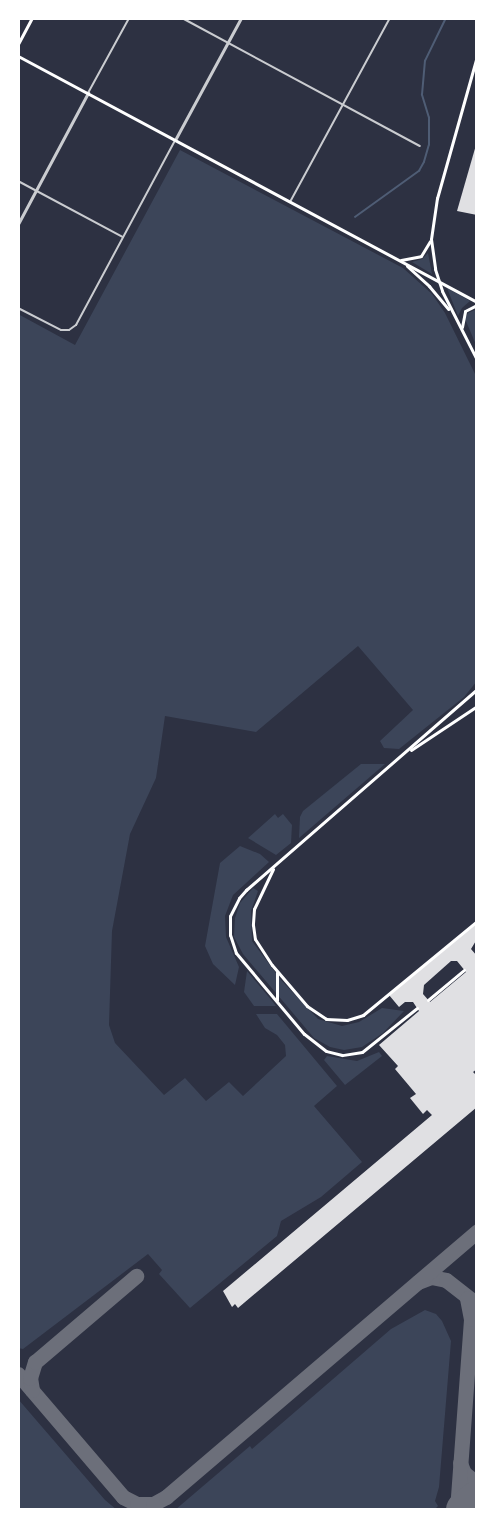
<!DOCTYPE html>
<style>
body{margin:0}
#map{position:relative;width:495px;height:1528px;overflow:hidden;background:#2d3142;font-family:"Fira Sans Condensed",sans-serif}
div>[style]{position:absolute}
[style*='--x']{left:calc(var(--x)*1px);top:calc(var(--y)*1px);width:calc(var(--w)*1px);rotate:calc(var(--a)*1deg)}
.green>*{inset:0;background:#3c4559}
.stream>*{height:1.5px;margin:-0.75px;padding:0 0.75px;transform-origin:0.75px;border-radius:0.75px;background:#4f5d75}
.taxiway>*{height:15px;margin:-7.5px;padding:0 7.5px;transform-origin:7.5px;border-radius:7.5px;background:#6c6f7a}
.runway>*{height:38px;margin:-19px;padding:0 19px;transform-origin:19px;border-radius:19px;background:#6c6f7a}
.building>*{inset:0;background:#e0e0e3}
.minor>*{height:2px;margin:-1px;padding:0 1px;transform-origin:1px;border-radius:1px;background:#caccd0}
.tertiary>*{height:3px;margin:-1.5px;padding:0 1.5px;transform-origin:1.5px;border-radius:1.5px;background:#caccd0}
.secondary>*{height:3px;margin:-1.5px;padding:0 1.5px;transform-origin:1.5px;border-radius:1.5px;background:#fff}
span{translate:-50% -50%;white-space:nowrap;text-align:center;line-height:1.15;-webkit-text-stroke:5px #fff;paint-order:stroke}
.frame{position:absolute;inset:0;border:20px solid #fff;pointer-events:none}
</style>
<div id="map">
<div class="green">
<i style="clip-path:polygon(180px 150px,403px 268px,432px 294px,445px 313px,477px 378px,477px 681px,464px 697px,399px 749px,384px 748px,380px 741px,413px 710px,358px 646px,256px 732px,165px 716px,156px 778px,130px 834px,112px 931px,109px 1025px,115px 1043px,164px 1095px,185px 1078px,206px 1101px,229px 1082px,243px 1096px,286px 1056px,285px 1045px,277px 1035px,265px 1028px,256px 1014px,277px 1014px,337px 1086px,314px 1106px,362px 1162px,321px 1197px,281px 1221px,277px 1236px,190px 1308px,159px 1274px,162px 1270px,148px 1254px,23px 1349px,18px 1348px,18px 314px,75px 345px)"></i>
<i style="clip-path:polygon(428px 253px,432px 274px,412px 262px,422px 259px)"></i>
<i style="clip-path:polygon(447px 288px,470px 301px,462px 308px,458px 316px)"></i>
<i style="clip-path:polygon(477px 309px,477px 347px,465px 319px,468px 313px)"></i>
<i style="clip-path:polygon(361px 764px,385px 764px,299px 838px,300px 817px,303px 811px)"></i>
<i style="clip-path:polygon(275px 814px,278px 818px,283px 814px,292px 825px,291px 843px,276px 855px,248px 838px)"></i>
<i style="clip-path:polygon(240px 846px,260px 854px,269px 862px,233px 895px,225px 916px,226px 937px,239px 967px,235px 985px,213px 964px,205px 946px,220px 863px)"></i>
<i style="clip-path:polygon(253px 888px,258px 891px,251px 911px,252px 941px,281px 980px,318px 1019px,342px 1026px,359px 1022px,382px 1008px,404px 1011px,383px 1033px,362px 1047px,344px 1050px,330px 1047px,314px 1038px,243px 954px,234px 937px,235px 918px,240px 903px)"></i>
<i style="clip-path:polygon(247px 971px,273px 1002px,276px 1006px,254px 1006px,244px 992px)"></i>
<i style="clip-path:polygon(379px 1052px,382px 1056px,345px 1085px,324px 1060px,327px 1056px,357px 1061px)"></i>
<i style="clip-path:polygon(425px 1310px,436px 1314px,442px 1321px,451px 1341px,439px 1487px,435px 1501px,438px 1506px,434px 1510px,175px 1510px,250px 1446px,252px 1449px,391px 1329px)"></i>
<i style="clip-path:polygon(18px 1399px,105px 1500px,117px 1510px,18px 1510px)"></i>
</div>
<div class="stream">
<i style="--x:355;--y:217;--w:79;--a:-35.7"></i>
<i style="--x:419;--y:171;--w:10;--a:-61"></i>
<i style="--x:424;--y:162;--w:18;--a:-74"></i>
<i style="--x:429;--y:145;--w:27;--a:-90"></i>
<i style="--x:429;--y:118;--w:24;--a:-107"></i>
<i style="--x:422;--y:95;--w:34;--a:-85"></i>
<i style="--x:425;--y:61;--w:48;--a:-64"></i>
</div>
<div class="taxiway">
<i style="--x:418;--y:1282;--w:14;--a:-21"></i>
<i style="--x:431;--y:1277;--w:15;--a:11"></i>
<i style="--x:446;--y:1280;--w:36;--a:38"></i>
<i style="--x:18;--y:1374;--w:162;--a:49.5"></i>
<i style="--x:123;--y:1497;--w:16;--a:27"></i>
<i style="--x:137;--y:1504;--w:16;--a:0"></i>
<i style="--x:153;--y:1504;--w:15;--a:-28"></i>
<i style="--x:166;--y:1497;--w:409;--a:-40.5"></i>
<i style="--x:32;--y:1390;--w:12;--a:-99"></i>
<i style="--x:30;--y:1378;--w:17;--a:-73"></i>
<i style="--x:35;--y:1362;--w:133;--a:-40.4"></i>
<i style="--x:460;--y:1463;--w:11;--a:68"></i>
<i style="--x:464;--y:1473;--w:16;--a:38"></i>
<i style="--x:457;--y:1510;--w:192;--a:-85.8"></i>
<i style="--x:471;--y:1319;--w:21;--a:-101"></i>
</div>
<div class="runway">
<i style="--x:465;--y:1510;--w:16;--a:-40"></i>
</div>
<div class="building">
<i style="clip-path:polygon(476px 145px,477px 145px,477px 215px,457px 211px)"></i>
<i style="clip-path:polygon(evenodd,477px 921px,477px 939px,471px 949px,477px 956px,477px 1069px,473px 1072px,477px 1076px,477px 1107px,238px 1308px,235px 1304px,232px 1307px,223px 1291px,432px 1115px,427px 1110px,423px 1114px,410px 1098px,416px 1094px,395px 1069px,398px 1066px,379px 1045px,419px 1011px,413px 1002px,405px 1002px,399px 1007px,389px 995px,477px 921px,451px 961px,457px 961px,466px 972px,430px 1002px,423px 994px,424px 985px,451px 961px)"></i>
</div>
<div class="minor">
<i style="--x:182;--y:18;--w:270;--a:28.3"></i>
<i style="--x:88;--y:93;--w:85;--a:-61.3"></i>
<i style="--x:18;--y:181;--w:119;--a:28.1"></i>
<i style="--x:290;--y:202;--w:209;--a:-61.5"></i>
<i style="--x:18;--y:308;--w:48;--a:27.1"></i>
<i style="--x:61;--y:330;--w:8;--a:0"></i>
<i style="--x:69;--y:330;--w:9;--a:-36"></i>
<i style="--x:76;--y:325;--w:210;--a:-61.8"></i>
</div>
<div class="tertiary">
<i style="--x:175;--y:140;--w:139;--a:-61.6"></i>
<i style="--x:18;--y:224;--w:149;--a:-61.9"></i>
</div>
<div class="secondary">
<i style="--x:18;--y:44;--w:30;--a:-62"></i>
<i style="--x:18;--y:56;--w:521;--a:28.19"></i>
<i style="--x:477;--y:56;--w:148;--a:105.7"></i>
<i style="--x:437;--y:198;--w:41;--a:98.3"></i>
<i style="--x:431;--y:239;--w:30;--a:82"></i>
<i style="--x:435;--y:269;--w:23;--a:72"></i>
<i style="--x:442;--y:291;--w:77;--a:63.1"></i>
<i style="--x:401;--y:260;--w:20;--a:-11"></i>
<i style="--x:421;--y:256;--w:17;--a:-59"></i>
<i style="--x:407;--y:266;--w:30;--a:42"></i>
<i style="--x:429;--y:286;--w:30;--a:50"></i>
<i style="--x:462;--y:327;--w:16;--a:-79"></i>
<i style="--x:465;--y:311;--w:13;--a:-27"></i>
<i style="--x:411;--y:750;--w:79;--a:-33.7"></i>
<i style="--x:273;--y:869;--w:44;--a:115.4"></i>
<i style="--x:254;--y:909;--w:16;--a:94"></i>
<i style="--x:253;--y:925;--w:14;--a:82"></i>
<i style="--x:255;--y:939;--w:31;--a:57"></i>
<i style="--x:272;--y:965;--w:54;--a:49.5"></i>
<i style="--x:307;--y:1006;--w:23;--a:34"></i>
<i style="--x:326;--y:1019;--w:21;--a:3"></i>
<i style="--x:347;--y:1020;--w:17;--a:-17"></i>
<i style="--x:363;--y:1015;--w:148;--a:-39.5"></i>
<i style="--x:277;--y:1000;--w:28;--a:-90"></i>
<i style="--x:428;--y:1000;--w:47;--a:-39.8"></i>
<i style="--x:417;--y:1008;--w:70;--a:141.3"></i>
<i style="--x:362;--y:1052;--w:20;--a:171"></i>
<i style="--x:342;--y:1055;--w:16;--a:-166"></i>
<i style="--x:326;--y:1051;--w:28;--a:-142"></i>
<i style="--x:304;--y:1034;--w:106;--a:-130"></i>
<i style="--x:236;--y:953;--w:19;--a:-108"></i>
<i style="--x:230;--y:935;--w:19;--a:-90"></i>
<i style="--x:230;--y:916;--w:20;--a:-63"></i>
<i style="--x:239;--y:898;--w:11;--a:-49"></i>
<i style="--x:246;--y:890;--w:306;--a:-41"></i>
</div>
<div class="frame"></div>
</div>
